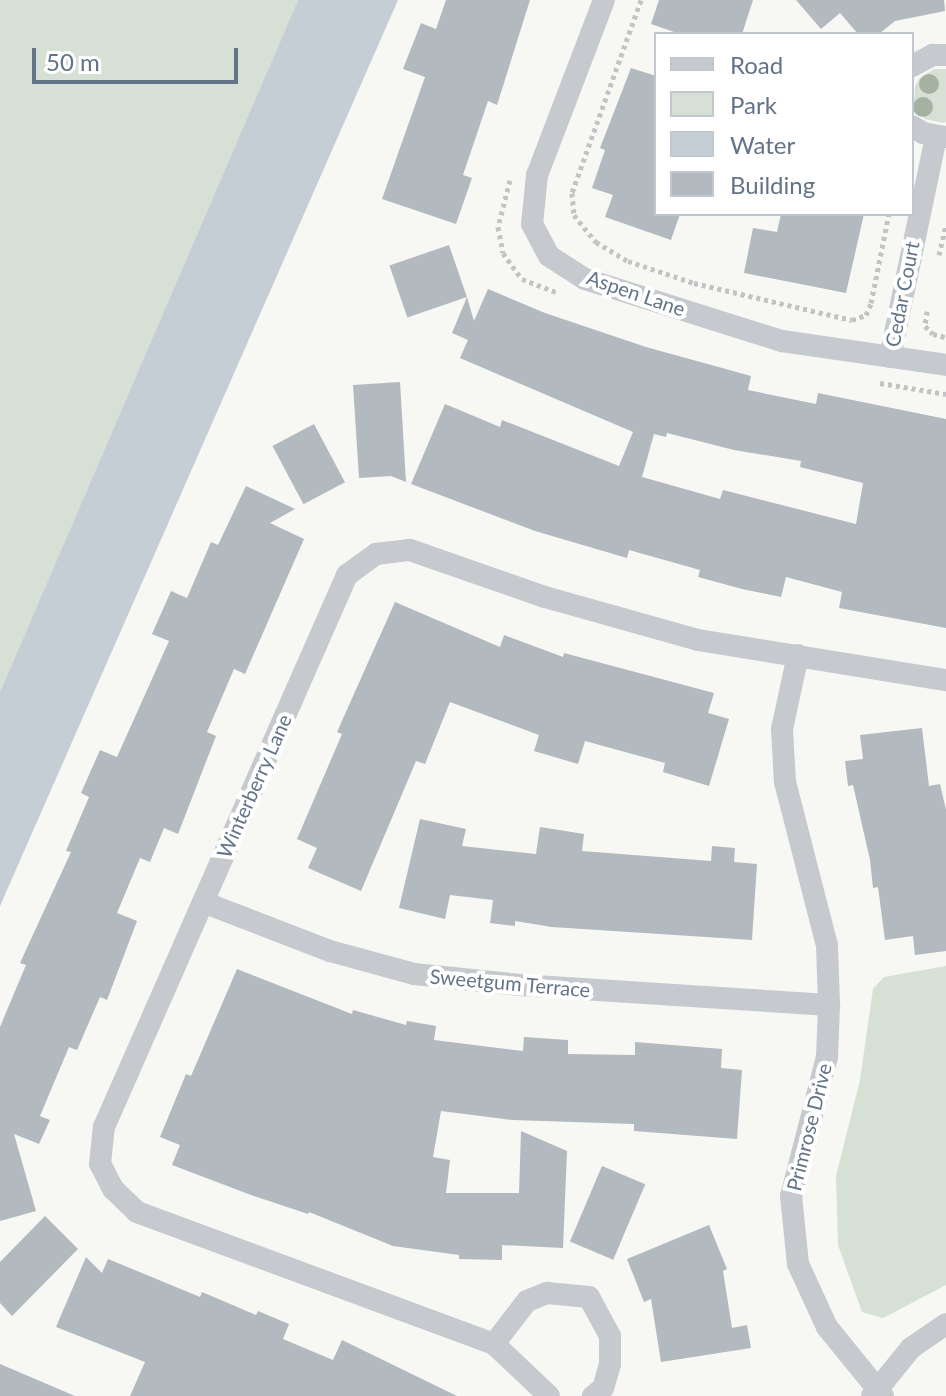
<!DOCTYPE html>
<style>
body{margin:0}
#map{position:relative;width:946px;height:1396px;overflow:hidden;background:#f7f7f4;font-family:Lato,sans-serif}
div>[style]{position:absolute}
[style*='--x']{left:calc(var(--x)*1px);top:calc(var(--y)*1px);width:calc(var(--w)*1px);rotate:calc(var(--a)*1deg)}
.green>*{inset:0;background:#d7e0d4}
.water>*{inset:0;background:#c4ced4}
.building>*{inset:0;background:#b2b9bf;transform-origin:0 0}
.path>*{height:5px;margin-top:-2.5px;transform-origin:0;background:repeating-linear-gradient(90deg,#c2c3c5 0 4px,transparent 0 8px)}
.minor>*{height:22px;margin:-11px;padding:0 11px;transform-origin:11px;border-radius:11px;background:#c6cace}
.trees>*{width:20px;height:20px;margin:-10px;border-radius:50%;background:#a5b2a2}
span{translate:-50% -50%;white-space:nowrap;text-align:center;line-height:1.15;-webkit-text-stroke:8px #fff;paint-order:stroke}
.street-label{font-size:20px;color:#637488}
.legend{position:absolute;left:654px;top:32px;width:260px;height:184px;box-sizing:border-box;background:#fff;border:2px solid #c1c7cf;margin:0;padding:10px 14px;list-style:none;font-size:24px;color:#637488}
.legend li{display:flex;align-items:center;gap:16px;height:40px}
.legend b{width:40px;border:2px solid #c1c7cf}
.scale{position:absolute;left:32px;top:48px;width:206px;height:36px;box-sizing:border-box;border:4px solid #637488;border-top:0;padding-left:10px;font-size:24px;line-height:28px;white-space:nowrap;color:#637488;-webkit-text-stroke:6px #fff;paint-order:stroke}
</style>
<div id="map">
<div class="green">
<i style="clip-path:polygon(0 0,298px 0,0 692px)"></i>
<i style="clip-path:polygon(934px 69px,946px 69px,946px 122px,943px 123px,925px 119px,914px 105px,915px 87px,919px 79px)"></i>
<i style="clip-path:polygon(946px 966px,946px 1285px,883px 1318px,862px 1312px,838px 1245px,836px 1176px,860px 1080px,873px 989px,884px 977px)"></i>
</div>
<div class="water">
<i style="clip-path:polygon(298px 0,398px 0,0 906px,0 692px)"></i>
</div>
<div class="building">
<i style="clip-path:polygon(446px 0,530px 0,497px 105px,488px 101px,463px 175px,472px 178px,456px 224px,382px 199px,425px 77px,403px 69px,421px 23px,436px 29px)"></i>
<i style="clip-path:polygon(659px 0,753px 0,742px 34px,680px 34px,651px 24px)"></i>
<i style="clip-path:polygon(796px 0,944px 0,945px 11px,895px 21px,879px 34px,858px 34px,840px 13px,821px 29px)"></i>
<i style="clip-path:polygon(631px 68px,656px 76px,656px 214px,680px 214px,671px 240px,605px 217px,613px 195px,592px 188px,605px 150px,600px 148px)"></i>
<i style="clip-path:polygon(781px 214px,864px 214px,846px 293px,744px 273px,753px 228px,777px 232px)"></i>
<i style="left:449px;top:245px;width:55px;height:63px;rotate:71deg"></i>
<i style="clip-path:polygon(evenodd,488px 289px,545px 313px,646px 347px,751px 376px,748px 390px,816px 404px,818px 393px,946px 419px,946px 628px,839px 608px,842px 592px,786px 577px,781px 597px,742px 589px,698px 577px,700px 570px,629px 550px,627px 558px,535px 531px,411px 484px,445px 404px,500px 427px,502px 420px,619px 466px,633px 432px,460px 358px,468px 340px,452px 333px,467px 297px,474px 321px,488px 289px,667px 433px,734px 450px,801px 461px,800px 467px,863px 483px,856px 524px,723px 490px,720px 499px,642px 477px,654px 434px,666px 437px,667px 433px)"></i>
<i style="clip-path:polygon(400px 382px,406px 482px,391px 476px,359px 478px,353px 385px)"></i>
<i style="left:314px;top:424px;width:66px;height:47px;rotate:62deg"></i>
<i style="clip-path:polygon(246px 486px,295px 509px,270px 523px,304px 539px,245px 674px,234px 669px,207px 732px,216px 736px,178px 834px,164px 828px,150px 862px,140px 858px,117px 913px,137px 921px,107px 1000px,100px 997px,77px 1050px,69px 1047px,40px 1116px,50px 1120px,39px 1144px,14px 1134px,36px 1211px,0 1221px,0 1027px,26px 965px,20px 963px,71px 852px,66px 851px,89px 797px,81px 793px,100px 750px,117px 757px,169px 641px,152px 634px,171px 591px,187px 598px,211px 542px,218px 545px)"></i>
<i style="clip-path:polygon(395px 602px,500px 647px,504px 635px,563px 657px,564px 653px,714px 693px,708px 713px,729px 719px,709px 786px,663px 772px,665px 763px,585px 741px,578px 764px,534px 751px,539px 735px,450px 702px,425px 764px,416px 761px,361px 891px,308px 868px,317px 848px,297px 839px,342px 734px,337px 732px)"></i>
<i style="clip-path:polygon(922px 728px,929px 786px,940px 784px,946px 810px,946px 951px,915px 955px,913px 936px,885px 940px,878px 887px,873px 888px,870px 860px,853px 785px,848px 786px,845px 761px,863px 759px,860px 735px)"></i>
<i style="clip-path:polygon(420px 819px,466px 829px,462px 846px,536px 854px,540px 827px,584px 834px,582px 851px,711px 861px,712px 846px,735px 848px,734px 862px,757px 864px,752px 940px,552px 927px,515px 921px,515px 926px,490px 923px,493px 900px,450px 895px,445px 919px,399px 908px)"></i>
<i style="clip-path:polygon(237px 969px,352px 1014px,353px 1010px,406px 1025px,407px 1021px,436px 1026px,434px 1040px,523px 1051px,524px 1037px,568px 1040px,568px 1054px,635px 1055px,635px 1042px,722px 1049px,721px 1068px,742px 1070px,737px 1139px,634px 1131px,634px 1124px,513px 1120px,441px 1111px,433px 1157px,450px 1160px,446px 1193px,519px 1193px,521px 1131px,567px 1151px,563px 1248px,502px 1245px,502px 1260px,459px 1259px,459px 1255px,393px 1246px,309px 1212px,308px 1214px,251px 1195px,172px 1165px,180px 1145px,160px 1137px,186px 1074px,191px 1076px)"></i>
<i style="left:602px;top:1166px;width:47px;height:82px;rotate:23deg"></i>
<i style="clip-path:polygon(45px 1216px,78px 1249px,12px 1316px,0 1303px,0 1262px)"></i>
<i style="clip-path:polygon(709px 1225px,727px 1269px,723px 1271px,732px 1328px,747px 1325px,751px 1348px,661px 1362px,651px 1299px,644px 1302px,627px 1259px)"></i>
<i style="clip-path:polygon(86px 1257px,102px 1273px,108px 1259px,200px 1297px,202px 1292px,256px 1315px,258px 1311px,289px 1324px,283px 1339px,333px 1360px,342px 1340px,457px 1396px,130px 1396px,145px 1362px,56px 1327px)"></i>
<i style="clip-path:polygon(0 1364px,75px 1396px,0 1396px)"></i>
</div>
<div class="path">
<i style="--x:641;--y:0;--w:205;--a:109.7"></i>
<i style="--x:572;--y:193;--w:22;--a:85"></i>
<i style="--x:574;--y:215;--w:35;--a:51"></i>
<i style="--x:596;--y:242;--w:37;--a:31"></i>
<i style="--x:628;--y:261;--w:70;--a:18.4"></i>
<i style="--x:694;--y:283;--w:162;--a:13.2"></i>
<i style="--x:852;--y:320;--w:15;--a:-20"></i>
<i style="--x:866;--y:315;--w:13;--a:-67"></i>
<i style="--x:871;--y:303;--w:91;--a:-78.6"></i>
<i style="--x:510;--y:180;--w:49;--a:104.3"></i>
<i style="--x:498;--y:227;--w:26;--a:79"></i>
<i style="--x:503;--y:253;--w:32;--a:54"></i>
<i style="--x:522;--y:279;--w:39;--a:21"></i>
<i style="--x:939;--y:255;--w:32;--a:-77"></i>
<i style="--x:927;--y:311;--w:15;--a:98"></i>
<i style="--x:925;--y:326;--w:11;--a:45"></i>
<i style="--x:933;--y:334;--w:12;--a:14"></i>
<i style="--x:880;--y:383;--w:67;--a:9.5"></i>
</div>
<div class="minor">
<i style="--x:604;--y:0;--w:187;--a:110.9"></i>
<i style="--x:537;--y:175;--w:49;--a:95.8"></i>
<i style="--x:532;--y:224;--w:36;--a:62"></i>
<i style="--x:549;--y:256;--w:43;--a:32.6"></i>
<i style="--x:585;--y:279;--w:207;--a:17.5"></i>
<i style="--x:782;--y:341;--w:166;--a:8.3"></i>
<i style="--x:912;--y:66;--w:24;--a:-28"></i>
<i style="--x:933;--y:55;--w:13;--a:0"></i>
<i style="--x:912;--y:126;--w:13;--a:32"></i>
<i style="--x:923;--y:133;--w:23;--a:10"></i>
<i style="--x:890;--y:357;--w:225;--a:-78.2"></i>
<i style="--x:798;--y:655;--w:76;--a:102.2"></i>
<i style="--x:782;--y:729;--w:53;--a:86.8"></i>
<i style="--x:785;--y:782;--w:168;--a:75.6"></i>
<i style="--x:827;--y:945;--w:60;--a:88.1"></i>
<i style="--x:829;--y:1005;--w:52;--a:92.2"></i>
<i style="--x:827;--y:1057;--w:144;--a:104.5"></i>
<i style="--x:791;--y:1196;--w:68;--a:84.1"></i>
<i style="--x:798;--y:1264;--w:69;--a:65.3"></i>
<i style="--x:827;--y:1327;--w:89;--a:50.9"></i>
<i style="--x:203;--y:902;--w:136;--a:21.1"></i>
<i style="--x:330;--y:951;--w:87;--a:15.3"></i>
<i style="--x:414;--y:974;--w:107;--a:5.9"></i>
<i style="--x:520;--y:985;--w:310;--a:3.7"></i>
<i style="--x:494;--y:1344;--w:54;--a:-52.5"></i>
<i style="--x:527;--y:1301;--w:22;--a:-22"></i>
<i style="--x:547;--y:1293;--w:42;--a:5.4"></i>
<i style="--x:589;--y:1297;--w:44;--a:61.7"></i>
<i style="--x:610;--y:1336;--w:28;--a:90"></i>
<i style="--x:610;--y:1364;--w:25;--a:106"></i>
<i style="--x:603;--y:1388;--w:13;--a:141"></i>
<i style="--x:549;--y:1396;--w:76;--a:-136.6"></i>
<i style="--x:494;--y:1344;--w:381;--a:-159.7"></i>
<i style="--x:137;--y:1212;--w:33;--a:-136"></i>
<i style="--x:113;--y:1189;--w:28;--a:-117"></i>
<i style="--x:100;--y:1164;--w:37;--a:-84"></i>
<i style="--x:104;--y:1127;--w:603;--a:-66.24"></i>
<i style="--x:347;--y:575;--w:36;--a:-36"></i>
<i style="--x:376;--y:554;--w:34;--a:-7"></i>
<i style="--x:410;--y:550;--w:143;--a:19.2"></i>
<i style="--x:545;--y:597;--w:159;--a:15.7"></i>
<i style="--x:698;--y:640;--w:251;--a:9.2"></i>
<i style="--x:872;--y:1396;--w:62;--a:-50.9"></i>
<i style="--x:911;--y:1348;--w:42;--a:-34.4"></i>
</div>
<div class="trees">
<i style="left:929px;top:84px"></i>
<i style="left:923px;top:107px"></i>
</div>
<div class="street-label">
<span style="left:636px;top:293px;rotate:19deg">Aspen Lane</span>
<span style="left:902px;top:294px;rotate:-79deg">Cedar Court</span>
<span style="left:254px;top:786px;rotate:-66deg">Winterberry Lane</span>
<span style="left:510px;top:983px;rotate:5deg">Sweetgum Terrace</span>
<span style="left:809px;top:1127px;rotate:-76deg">Primrose Drive</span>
</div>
<ul class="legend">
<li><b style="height:10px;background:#c6cace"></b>Road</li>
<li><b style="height:22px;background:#d7e0d4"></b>Park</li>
<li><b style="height:22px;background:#c4ced4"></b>Water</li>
<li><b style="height:22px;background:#b2b9bf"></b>Building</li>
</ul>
<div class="scale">50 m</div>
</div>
